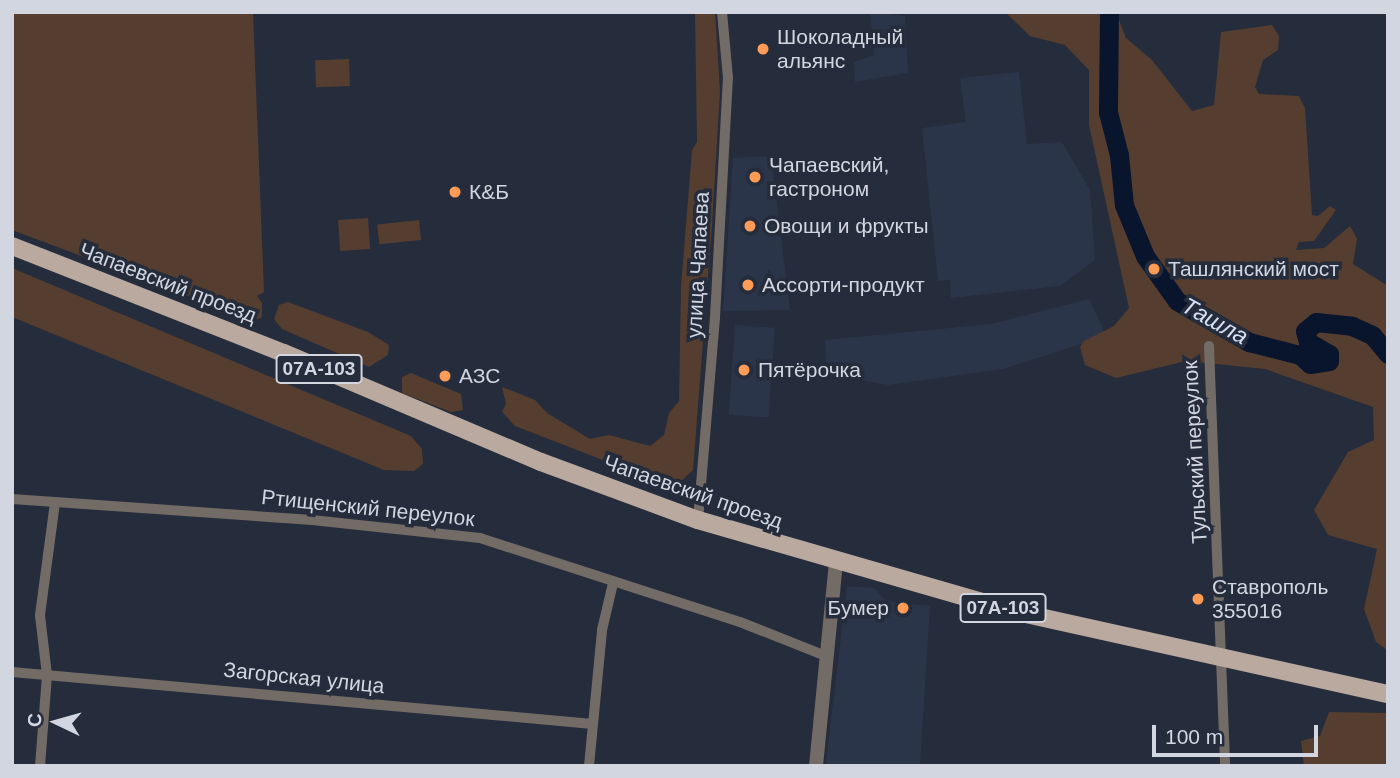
<!DOCTYPE html>
<meta charset="utf-8">
<style>
body{margin:0}
#map{position:relative;width:1400px;height:778px;overflow:hidden;background:#252c3b;font-family:Helvetica,sans-serif}
div>[style]{position:absolute}
[style*='--x']{left:calc(var(--x)*1px);top:calc(var(--y)*1px);width:calc(var(--w)*1px);rotate:calc(var(--a)*1deg)}
.built>*{inset:0;background:#2b354a;transform-origin:0 0}
.green>*{inset:0;background:#553e2f;transform-origin:0 0}
.river>*{height:19px;margin:-9.5px;padding:0 9.5px;transform-origin:9.5px;border-radius:9.5px;background:#09142d}
.minor>*{height:10px;margin:-5px;padding:0 5px;transform-origin:5px;border-radius:5px;background:#736b66}
.tertiary>*{height:14px;margin:-7px;padding:0 7px;transform-origin:7px;border-radius:7px;background:#736b66}
.primary>*{height:18px;margin:-9px;padding:0 9px;transform-origin:9px;border-radius:9px;background:#baa99f}
.dots>*{width:19px;height:19px;translate:-50% -50%;box-sizing:border-box;border:4px solid #252c3b;border-radius:50%}
span{translate:-50% -50%;white-space:nowrap;text-align:center;line-height:1.15;-webkit-text-stroke:7px #252c3b;paint-order:stroke}
.shield-label span{padding:2px 5px;background:#252c3b;border:2px solid;border-radius:5px;-webkit-text-stroke-width:0}
.shield-label{font-size:19px;color:#d1d6e0;font-weight:700}
.poi-label{font-size:21px;color:#d1d6e0}
.left{translate:0 -50%;text-align:left}
.right{translate:-100% -50%;text-align:right}
.street-label{font-size:21px;color:#d1d6e0}
.water-label{font-size:23px;color:#d4e0f6;font-style:italic}
.frame{position:absolute;inset:0;border:14px solid #d1d6e0;pointer-events:none}
.north{position:absolute;left:21px;top:687px;width:70px;height:70px;-webkit-text-stroke:5px #252c3b;paint-order:stroke;rotate:275deg;font-size:19px;font-weight:700;line-height:28px;text-align:center;color:#d1d6e0}
.north::after{content:'';display:block;margin:auto;width:24px;height:32px;background:#d1d6e0;clip-path:polygon(50% 0,100% 100%,50% 72%,0 100%)}
.scale{position:absolute;left:1152px;top:725px;width:166px;height:32px;box-sizing:border-box;border:4px solid #d1d6e0;border-top:0;padding-left:9px;font-size:21px;line-height:24px;white-space:nowrap;color:#d1d6e0;-webkit-text-stroke:5px #252c3b;paint-order:stroke}
</style>
<div id="map">
<div class="built">
<i style="clip-path:polygon(870px 12px,905px 16px,908px 73px,855px 82px,854px 62px,874px 55px)"></i>
<i style="clip-path:polygon(1019px 72px,1027px 144px,1062px 142px,1090px 190px,1095px 260px,1060px 286px,951px 298px,950px 280px,938px 281px,922px 128px,966px 122px,960px 78px)"></i>
<i style="clip-path:polygon(771px 156px,790px 310px,723px 311px,733px 158px)"></i>
<i style="clip-path:polygon(1089px 299px,1103px 329px,1100px 338px,1003px 369px,888px 385px,847px 378px,826px 366px,825px 340px,991px 324px)"></i>
<i style="left:735px;top:325px;width:40px;height:90px;rotate:4deg"></i>
<i style="clip-path:polygon(847px 586px,874px 588px,886px 601px,930px 606px,920px 766px,828px 766px,826px 762px)"></i>
</div>
<div class="green">
<i style="clip-path:polygon(12px 12px,253px 12px,264px 292px,257px 296px,262px 303px,262px 317px,255px 321px,12px 230px)"></i>
<i style="clip-path:polygon(695px 12px,715px 12px,720px 91px,712px 225px,693px 470px,679px 483px,665px 484px,515px 426px,502px 412px,506px 404px,502px 387px,535px 400px,547px 413px,590px 439px,609px 435px,650px 446px,664px 435px,669px 413px,679px 401px,681px 287px,692px 150px,697px 142px)"></i>
<i style="clip-path:polygon(1005px 12px,1116px 12px,1126px 38px,1152px 60px,1192px 111px,1214px 105px,1221px 32px,1272px 25px,1279px 36px,1278px 50px,1263px 60px,1255px 87px,1259px 94px,1299px 96px,1305px 108px,1312px 215px,1318px 216px,1330px 206px,1336px 210px,1314px 241px,1299px 242px,1296px 250px,1324px 248px,1350px 226px,1357px 239px,1353px 264px,1388px 286px,1388px 662px,1387px 650px,1376px 642px,1364px 609px,1377px 549px,1328px 535px,1314px 510px,1348px 452px,1374px 440px,1373px 407px,1265px 369px,1186px 361px,1116px 378px,1085px 365px,1080px 347px,1084px 341px,1114px 326px,1129px 308px,1089px 125px,1089px 70px,1065px 45px,1030px 36px)"></i>
<i style="left:349px;top:59px;width:27px;height:34px;rotate:88deg"></i>
<i style="left:368px;top:218px;width:31px;height:30px;rotate:86deg"></i>
<i style="left:419px;top:220px;width:20px;height:42px;rotate:84deg"></i>
<i style="clip-path:polygon(12px 268px,411px 436px,422px 449px,423px 464px,414px 471px,384px 470px,12px 317px)"></i>
<i style="clip-path:polygon(288px 302px,368px 332px,389px 345px,388px 355px,369px 367px,282px 329px,274px 319px,279px 305px)"></i>
<i style="clip-path:polygon(411px 373px,461px 394px,463px 410px,451px 412px,402px 393px,402px 377px)"></i>
<i style="clip-path:polygon(1329px 712px,1388px 713px,1388px 766px,1304px 766px,1301px 741px,1320px 736px)"></i>
</div>
<div class="river">
<i style="--x:1109;--y:12;--w:100;--a:90.6"></i>
<i style="--x:1108;--y:112;--w:44;--a:75.7"></i>
<i style="--x:1119;--y:155;--w:50;--a:84.3"></i>
<i style="--x:1124;--y:205;--w:55;--a:67.6"></i>
<i style="--x:1145;--y:256;--w:55;--a:54.6"></i>
<i style="--x:1177;--y:301;--w:83;--a:29.7"></i>
<i style="--x:1249;--y:342;--w:53;--a:14.3"></i>
<i style="--x:1300;--y:355;--w:13;--a:42"></i>
<i style="--x:1310;--y:364;--w:19;--a:-9"></i>
<i style="--x:1329;--y:361;--w:7;--a:-90"></i>
<i style="--x:1329;--y:354;--w:24;--a:-150"></i>
<i style="--x:1308;--y:342;--w:11;--a:-105"></i>
<i style="--x:1305;--y:331;--w:14;--a:-39"></i>
<i style="--x:1316;--y:322;--w:36;--a:6"></i>
<i style="--x:1352;--y:326;--w:22;--a:24"></i>
<i style="--x:1372;--y:335;--w:25;--a:50"></i>
</div>
<div class="minor">
<i style="--x:1209;--y:346;--w:420;--a:87.8"></i>
<i style="--x:12;--y:499;--w:301;--a:4"></i>
<i style="--x:312;--y:520;--w:169;--a:6.1"></i>
<i style="--x:480;--y:538;--w:273;--a:17.9"></i>
<i style="--x:740;--y:622;--w:92;--a:21.6"></i>
<i style="--x:698;--y:520;--w:204;--a:-85.2"></i>
<i style="--x:715;--y:317;--w:239;--a:-86.9"></i>
<i style="--x:728;--y:78;--w:66;--a:-95.2"></i>
<i style="--x:12;--y:672;--w:583;--a:5.11"></i>
<i style="--x:40;--y:766;--w:91;--a:-85.6"></i>
<i style="--x:47;--y:675;--w:60;--a:-96.7"></i>
<i style="--x:40;--y:615;--w:113;--a:-82.4"></i>
<i style="--x:589;--y:766;--w:137;--a:-84.5"></i>
<i style="--x:602;--y:630;--w:48;--a:-76.8"></i>
</div>
<div class="tertiary">
<i style="--x:816;--y:766;--w:205;--a:-84.4"></i>
</div>
<div class="primary">
<i style="--x:12;--y:246;--w:292;--a:21.5"></i>
<i style="--x:284;--y:353;--w:279;--a:23"></i>
<i style="--x:541;--y:462;--w:167;--a:20.3"></i>
<i style="--x:698;--y:520;--w:328;--a:16.1"></i>
<i style="--x:1013;--y:611;--w:384;--a:12.5"></i>
</div>
<div class="dots">
<i style="left:763px;top:49px;background:#fe9c57"></i>
<i style="left:755px;top:177px;background:#fe9c57"></i>
<i style="left:455px;top:192px;background:#fe9c57"></i>
<i style="left:750px;top:226px;background:#fe9c57"></i>
<i style="left:1154px;top:269px;background:#fe9c57"></i>
<i style="left:748px;top:285px;background:#fe9c57"></i>
<i style="left:744px;top:370px;background:#fe9c57"></i>
<i style="left:445px;top:376px;background:#fe9c57"></i>
<i style="left:1198px;top:599px;background:#fe9c57"></i>
<i style="left:903px;top:608px;background:#fe9c57"></i>
</div>
<div class="shield-label">
<span style="left:319px;top:369px">07А-103</span>
<span style="left:1003px;top:608px">07А-103</span>
</div>
<div class="poi-label">
<span class="left" style="left:777px;top:49px">Шоколадный<br>альянс</span>
<span class="left" style="left:769px;top:177px">Чапаевский,<br>гастроном</span>
<span class="left" style="left:469px;top:192px">К&amp;Б</span>
<span class="left" style="left:764px;top:226px">Овощи и фрукты</span>
<span class="left" style="left:1168px;top:269px">Ташлянский мост</span>
<span class="left" style="left:762px;top:285px">Ассорти-продукт</span>
<span class="left" style="left:758px;top:370px">Пятёрочка</span>
<span class="left" style="left:459px;top:376px">АЗС</span>
<span class="left" style="left:1212px;top:599px">Ставрополь<br>355016</span>
<span class="right" style="left:889px;top:608px">Бумер</span>
</div>
<div class="street-label">
<span style="left:698px;top:265px;rotate:-87deg">улица Чапаева</span>
<span style="left:168px;top:283px;rotate:21deg">Чапаевский проезд</span>
<span style="left:1195px;top:452px;rotate:-93deg">Тульский переулок</span>
<span style="left:693px;top:492px;rotate:19deg">Чапаевский проезд</span>
<span style="left:368px;top:508px;rotate:6deg">Ртищенский переулок</span>
<span style="left:304px;top:678px;rotate:6deg">Загорская улица</span>
</div>
<div class="water-label">
<span style="left:1215px;top:321px;rotate:29deg">Ташла</span>
</div>
<div class="frame"></div>
<div class="north">С</div>
<div class="scale">100 m</div>
</div>
